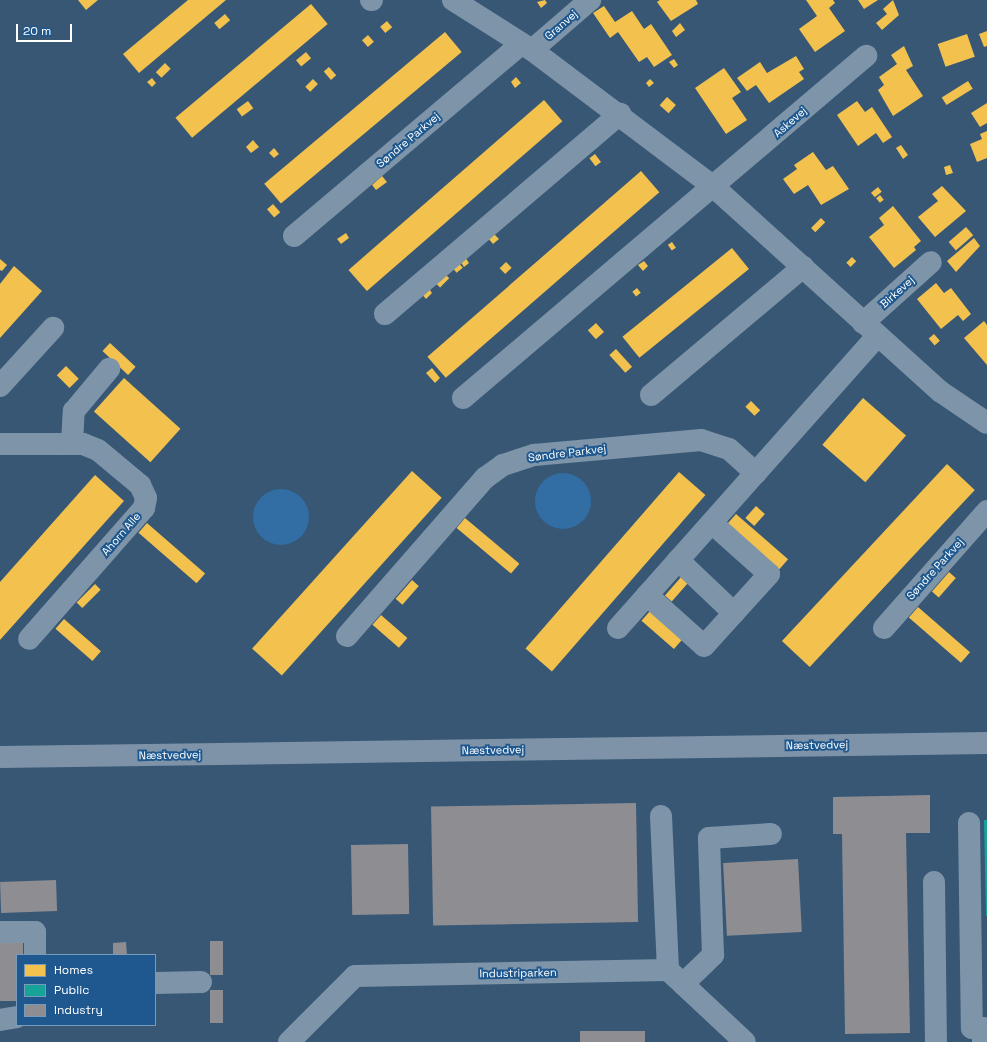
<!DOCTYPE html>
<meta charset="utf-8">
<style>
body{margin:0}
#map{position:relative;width:987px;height:1042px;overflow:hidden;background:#375775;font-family:"Space Grotesk",sans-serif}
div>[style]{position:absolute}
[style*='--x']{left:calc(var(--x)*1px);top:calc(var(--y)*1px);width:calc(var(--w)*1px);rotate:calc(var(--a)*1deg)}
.green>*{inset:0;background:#326ea4}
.round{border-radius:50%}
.homes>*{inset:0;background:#f2c14e;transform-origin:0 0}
.public>*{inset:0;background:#17a398}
.industry>*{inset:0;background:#8d8d92;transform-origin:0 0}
.minor>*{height:22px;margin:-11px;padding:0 11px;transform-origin:11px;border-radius:11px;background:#7e94a8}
.major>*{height:22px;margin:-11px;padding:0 11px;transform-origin:11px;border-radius:11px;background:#7e93a7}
span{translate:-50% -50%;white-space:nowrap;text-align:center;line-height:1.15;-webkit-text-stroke:4px #1e588e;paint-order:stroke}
.street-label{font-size:11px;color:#fff}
.legend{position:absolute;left:16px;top:954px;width:140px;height:72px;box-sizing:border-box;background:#1e588e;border:1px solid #789bbb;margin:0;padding:5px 7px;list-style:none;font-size:12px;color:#fff}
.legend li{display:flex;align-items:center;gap:8px;height:20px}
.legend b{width:20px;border:1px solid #789bbb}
.scale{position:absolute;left:16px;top:24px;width:56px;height:18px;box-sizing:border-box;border:2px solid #fff;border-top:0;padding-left:5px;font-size:12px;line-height:14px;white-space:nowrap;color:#fff;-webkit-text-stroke:3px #1e588e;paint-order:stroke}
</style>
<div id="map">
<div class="green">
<i class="round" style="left:535px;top:473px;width:56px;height:56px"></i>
<i class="round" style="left:253px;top:489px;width:56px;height:56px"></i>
</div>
<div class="homes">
<i style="clip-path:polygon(78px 0,98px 0,86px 10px)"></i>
<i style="clip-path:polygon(188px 0,226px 0,139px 73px,123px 54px)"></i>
<i style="clip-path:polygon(545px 0,547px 3px,541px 8px,537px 2px)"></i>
<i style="clip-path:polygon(660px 0,696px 0,698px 4px,671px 21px,657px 2px)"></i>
<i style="clip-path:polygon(806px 0,833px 0,835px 3px,829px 8px,845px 31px,815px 52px,799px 29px,817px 16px)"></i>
<i style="clip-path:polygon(858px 0,878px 0,864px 9px)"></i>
<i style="clip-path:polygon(893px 0,899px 15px,882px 30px,876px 23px,887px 14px,883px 9px)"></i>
<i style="left:311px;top:4px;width:26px;height:177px;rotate:50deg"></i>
<i style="clip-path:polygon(604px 6px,615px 22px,632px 11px,644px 29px,651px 24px,672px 55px,654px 67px,647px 57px,639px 62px,618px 32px,610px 38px,593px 13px)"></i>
<i style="left:225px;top:14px;width:8px;height:14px;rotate:50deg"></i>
<i style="left:387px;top:21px;width:8px;height:9px;rotate:50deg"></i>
<i style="clip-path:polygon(680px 23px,685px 30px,676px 37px,672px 31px)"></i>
<i style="clip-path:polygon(987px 31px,987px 46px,984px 47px,979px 34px)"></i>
<i style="left:445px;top:32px;width:26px;height:236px;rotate:50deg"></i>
<i style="left:967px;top:34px;width:24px;height:31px;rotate:71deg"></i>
<i style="left:368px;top:35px;width:9px;height:8px;rotate:49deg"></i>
<i style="clip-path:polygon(904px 46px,913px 66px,906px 70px,923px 96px,893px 116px,878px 90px,884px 85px,879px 77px,897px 64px,891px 55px)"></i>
<i style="left:306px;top:52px;width:8px;height:13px;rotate:50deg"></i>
<i style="clip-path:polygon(796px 56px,804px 69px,799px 72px,804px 79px,769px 103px,756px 85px,747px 91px,737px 78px,760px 62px,767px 73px)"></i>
<i style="clip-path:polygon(674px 59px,678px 65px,674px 68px,669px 62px)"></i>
<i style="left:165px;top:63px;width:8px;height:13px;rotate:45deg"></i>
<i style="left:329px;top:67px;width:11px;height:7px;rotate:49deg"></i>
<i style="clip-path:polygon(724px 68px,741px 92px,732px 98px,747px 120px,726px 134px,695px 88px)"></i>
<i style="clip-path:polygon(516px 77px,521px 83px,515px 88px,511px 82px)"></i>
<i style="clip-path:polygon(152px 78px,156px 83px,152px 87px,147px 82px)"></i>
<i style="left:313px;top:79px;width:7px;height:11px;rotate:45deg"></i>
<i style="clip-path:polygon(650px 79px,654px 83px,649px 87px,646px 83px)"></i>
<i style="left:968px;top:81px;width:9px;height:31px;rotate:58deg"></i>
<i style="left:667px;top:97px;width:12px;height:11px;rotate:42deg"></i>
<i style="left:544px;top:100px;width:28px;height:259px;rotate:49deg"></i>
<i style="left:248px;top:101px;width:9px;height:14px;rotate:54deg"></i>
<i style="clip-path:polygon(857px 101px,865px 112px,872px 107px,892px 137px,883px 143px,876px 133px,858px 146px,837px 115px)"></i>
<i style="clip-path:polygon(987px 103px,987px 123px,980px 127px,971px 113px)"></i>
<i style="clip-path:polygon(987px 131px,987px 158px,977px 162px,970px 144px,982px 139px,980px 134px)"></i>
<i style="clip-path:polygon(253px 140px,259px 147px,251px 153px,246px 147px)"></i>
<i style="clip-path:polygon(901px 145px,908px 155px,903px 159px,896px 148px)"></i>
<i style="clip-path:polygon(274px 148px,279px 154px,274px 158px,269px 153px)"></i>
<i style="clip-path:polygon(813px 152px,826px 170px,833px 166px,849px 189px,821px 205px,808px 185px,794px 194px,783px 179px,797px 169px,794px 165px)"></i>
<i style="left:595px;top:154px;width:10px;height:7px;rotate:53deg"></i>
<i style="clip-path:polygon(950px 165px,953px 173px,946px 175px,944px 167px)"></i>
<i style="left:641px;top:171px;width:28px;height:283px;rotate:49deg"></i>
<i style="clip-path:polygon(382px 176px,387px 182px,376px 190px,372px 185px)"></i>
<i style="clip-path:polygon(942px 186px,966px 211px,935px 237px,918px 217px,938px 201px,932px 194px)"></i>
<i style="left:878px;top:187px;width:6px;height:9px;rotate:51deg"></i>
<i style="left:880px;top:195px;width:6px;height:5px;rotate:51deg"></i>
<i style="left:273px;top:204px;width:11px;height:8px;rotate:49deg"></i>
<i style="clip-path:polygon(893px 206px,921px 241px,914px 247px,916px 250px,894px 268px,869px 237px,884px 225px,879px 218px)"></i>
<i style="left:821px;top:218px;width:6px;height:14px;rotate:45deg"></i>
<i style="left:966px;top:227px;width:11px;height:23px;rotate:49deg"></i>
<i style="clip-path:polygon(346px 233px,349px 238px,341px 244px,337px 239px)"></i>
<i style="clip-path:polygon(493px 233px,499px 239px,493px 244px,488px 238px)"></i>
<i style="clip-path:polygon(974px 238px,980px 246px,956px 272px,947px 261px)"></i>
<i style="left:672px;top:242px;width:7px;height:5px;rotate:56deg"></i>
<i style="left:732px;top:248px;width:27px;height:141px;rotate:51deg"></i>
<i style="clip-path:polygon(465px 257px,469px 263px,464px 267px,460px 261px)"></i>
<i style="left:852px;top:257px;width:6px;height:8px;rotate:45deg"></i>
<i style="clip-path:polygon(0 259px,7px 265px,2px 271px,0 270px)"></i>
<i style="clip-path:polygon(644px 261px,648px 266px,643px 271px,638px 265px)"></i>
<i style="left:506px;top:262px;width:8px;height:9px;rotate:45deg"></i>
<i style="left:459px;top:263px;width:6px;height:8px;rotate:51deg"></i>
<i style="clip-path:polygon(14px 266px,42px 291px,0 338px,0 284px)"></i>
<i style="left:445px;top:274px;width:6px;height:13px;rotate:45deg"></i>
<i style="clip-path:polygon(936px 283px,944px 293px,951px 288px,971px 314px,963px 321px,958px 315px,941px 329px,917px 299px)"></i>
<i style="clip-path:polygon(428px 287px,432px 293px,426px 299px,421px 293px)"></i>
<i style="left:637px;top:288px;width:6px;height:6px;rotate:51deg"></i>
<i style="clip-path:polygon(984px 321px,987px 325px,987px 365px,964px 338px)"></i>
<i style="left:596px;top:323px;width:12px;height:11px;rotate:48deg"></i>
<i style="left:934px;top:334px;width:9px;height:7px;rotate:49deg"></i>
<i style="left:110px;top:343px;width:35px;height:11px;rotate:43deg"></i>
<i style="left:616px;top:349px;width:24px;height:9px;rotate:48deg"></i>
<i style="left:66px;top:366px;width:18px;height:13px;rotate:45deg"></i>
<i style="clip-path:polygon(432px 368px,440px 378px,435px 383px,426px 373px)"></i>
<i style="left:124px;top:378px;width:76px;height:45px;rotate:42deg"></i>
<i style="left:863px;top:398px;width:57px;height:62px;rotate:41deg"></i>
<i style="left:751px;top:401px;width:13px;height:8px;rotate:45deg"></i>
<i style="left:947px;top:464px;width:38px;height:242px;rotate:43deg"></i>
<i style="left:412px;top:471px;width:40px;height:239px;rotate:42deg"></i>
<i style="left:679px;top:472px;width:35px;height:234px;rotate:41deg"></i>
<i style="clip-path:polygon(95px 475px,124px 501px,0 640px,0 582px)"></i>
<i style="left:756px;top:506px;width:12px;height:16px;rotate:42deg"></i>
<i style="left:736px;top:514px;width:69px;height:14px;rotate:41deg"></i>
<i style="left:465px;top:518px;width:71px;height:13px;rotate:40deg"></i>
<i style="left:147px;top:523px;width:77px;height:13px;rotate:41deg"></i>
<i style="left:949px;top:572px;width:9px;height:26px;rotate:41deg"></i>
<i style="left:682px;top:576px;width:9px;height:26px;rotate:41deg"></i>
<i style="left:412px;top:580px;width:9px;height:25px;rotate:41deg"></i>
<i style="left:95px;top:584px;width:8px;height:26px;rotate:45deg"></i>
<i style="left:918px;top:607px;width:69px;height:14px;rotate:41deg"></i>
<i style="left:650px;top:611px;width:43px;height:13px;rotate:41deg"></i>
<i style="left:381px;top:615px;width:35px;height:13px;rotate:41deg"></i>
<i style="left:64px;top:619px;width:49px;height:13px;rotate:41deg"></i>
</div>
<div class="public">
<i style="clip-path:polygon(984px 820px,987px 820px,987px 916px,986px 916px)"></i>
</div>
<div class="industry">
<i style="clip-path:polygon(930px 795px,930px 833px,906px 833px,910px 1033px,845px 1034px,842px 834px,833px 834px,833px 797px)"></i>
<i style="left:636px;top:803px;width:119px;height:205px;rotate:89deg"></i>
<i style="left:408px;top:844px;width:70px;height:57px;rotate:89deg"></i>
<i style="left:798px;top:859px;width:73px;height:75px;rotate:87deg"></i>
<i style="left:56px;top:880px;width:31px;height:56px;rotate:88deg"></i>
<i style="left:210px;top:941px;width:13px;height:34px"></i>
<i style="clip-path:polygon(126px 942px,127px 955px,113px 955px,113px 943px)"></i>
<i style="clip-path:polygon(0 943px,23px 943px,23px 955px,17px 955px,17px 1001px,0 1001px)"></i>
<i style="left:210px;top:990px;width:13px;height:33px"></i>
<i style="left:645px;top:1031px;width:11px;height:65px;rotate:90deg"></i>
</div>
<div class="minor">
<i style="--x:371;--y:0;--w:1;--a:0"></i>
<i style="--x:453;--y:0;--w:93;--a:32.3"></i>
<i style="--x:532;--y:50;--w:229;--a:37"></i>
<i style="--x:715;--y:188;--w:304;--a:42.1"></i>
<i style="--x:941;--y:392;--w:55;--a:34"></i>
<i style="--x:532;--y:50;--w:77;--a:-40.8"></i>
<i style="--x:294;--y:236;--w:297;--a:-40.2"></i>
<i style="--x:385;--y:314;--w:309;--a:-40.4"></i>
<i style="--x:863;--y:323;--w:91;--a:-41.9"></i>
<i style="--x:0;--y:386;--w:79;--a:-47.6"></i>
<i style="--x:651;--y:395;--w:199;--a:-40.1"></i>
<i style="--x:463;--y:398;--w:529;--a:-40.32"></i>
<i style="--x:0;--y:444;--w:83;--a:0"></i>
<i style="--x:83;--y:444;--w:16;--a:22"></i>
<i style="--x:98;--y:450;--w:55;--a:39.8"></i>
<i style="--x:140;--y:485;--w:14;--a:65"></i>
<i style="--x:146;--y:498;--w:10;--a:101"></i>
<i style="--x:144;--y:508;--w:174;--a:131.3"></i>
<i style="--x:72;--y:444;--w:33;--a:-87"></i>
<i style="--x:74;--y:411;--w:55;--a:-50.2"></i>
<i style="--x:678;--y:560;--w:77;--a:43.4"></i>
<i style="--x:647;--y:595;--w:76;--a:41.8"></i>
<i style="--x:704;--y:646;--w:97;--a:-47.9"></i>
<i style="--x:769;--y:574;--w:76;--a:-138.2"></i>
<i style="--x:618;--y:628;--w:390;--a:-48.4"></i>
<i style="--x:884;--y:628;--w:156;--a:-48.6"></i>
<i style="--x:347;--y:636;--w:210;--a:-48.9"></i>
<i style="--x:485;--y:478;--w:22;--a:-36"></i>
<i style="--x:503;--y:465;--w:33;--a:-18"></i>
<i style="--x:534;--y:455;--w:168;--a:-5.1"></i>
<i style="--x:701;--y:440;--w:29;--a:18"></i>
<i style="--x:729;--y:449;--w:36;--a:42"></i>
<i style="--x:661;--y:816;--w:154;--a:87.4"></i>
<i style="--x:969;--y:823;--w:205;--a:89.2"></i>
<i style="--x:972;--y:1028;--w:11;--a:0"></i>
<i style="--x:983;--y:1028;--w:14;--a:90"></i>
<i style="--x:934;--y:882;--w:160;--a:89.3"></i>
<i style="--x:0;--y:932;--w:35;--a:0"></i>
<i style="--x:35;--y:932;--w:23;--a:90"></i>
<i style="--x:155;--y:983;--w:46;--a:-1.2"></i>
<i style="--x:683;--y:984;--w:42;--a:-44"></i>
<i style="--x:713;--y:955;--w:117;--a:-92"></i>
<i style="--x:709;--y:838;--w:62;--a:-3.7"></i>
<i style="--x:0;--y:1020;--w:17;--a:-10"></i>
<i style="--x:289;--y:1042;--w:93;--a:-45"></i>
<i style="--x:355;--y:976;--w:313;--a:-1.1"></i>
<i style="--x:668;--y:970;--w:105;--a:43.1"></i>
</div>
<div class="major">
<i style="--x:0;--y:757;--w:987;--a:-0.81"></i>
</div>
<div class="street-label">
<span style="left:561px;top:25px;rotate:-41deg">Granvej</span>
<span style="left:790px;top:122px;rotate:-41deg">Askevej</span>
<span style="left:408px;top:140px;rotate:-40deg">Søndre Parkvej</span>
<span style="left:897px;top:292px;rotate:-42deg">Birkevej</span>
<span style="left:567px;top:453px;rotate:-7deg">Søndre Parkvej</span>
<span style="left:121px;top:534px;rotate:-49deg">Ahorn Alle</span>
<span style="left:935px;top:569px;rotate:-48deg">Søndre Parkvej</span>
<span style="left:817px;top:745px;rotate:-1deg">Næstvedvej</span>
<span style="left:493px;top:750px;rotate:-1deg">Næstvedvej</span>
<span style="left:170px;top:755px;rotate:-1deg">Næstvedvej</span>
<span style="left:518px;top:973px;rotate:-1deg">Industriparken</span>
</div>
<ul class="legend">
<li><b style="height:11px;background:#f2c14e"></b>Homes</li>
<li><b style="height:11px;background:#17a398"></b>Public</li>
<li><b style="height:11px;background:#8d8d92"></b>Industry</li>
</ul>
<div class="scale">20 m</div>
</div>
